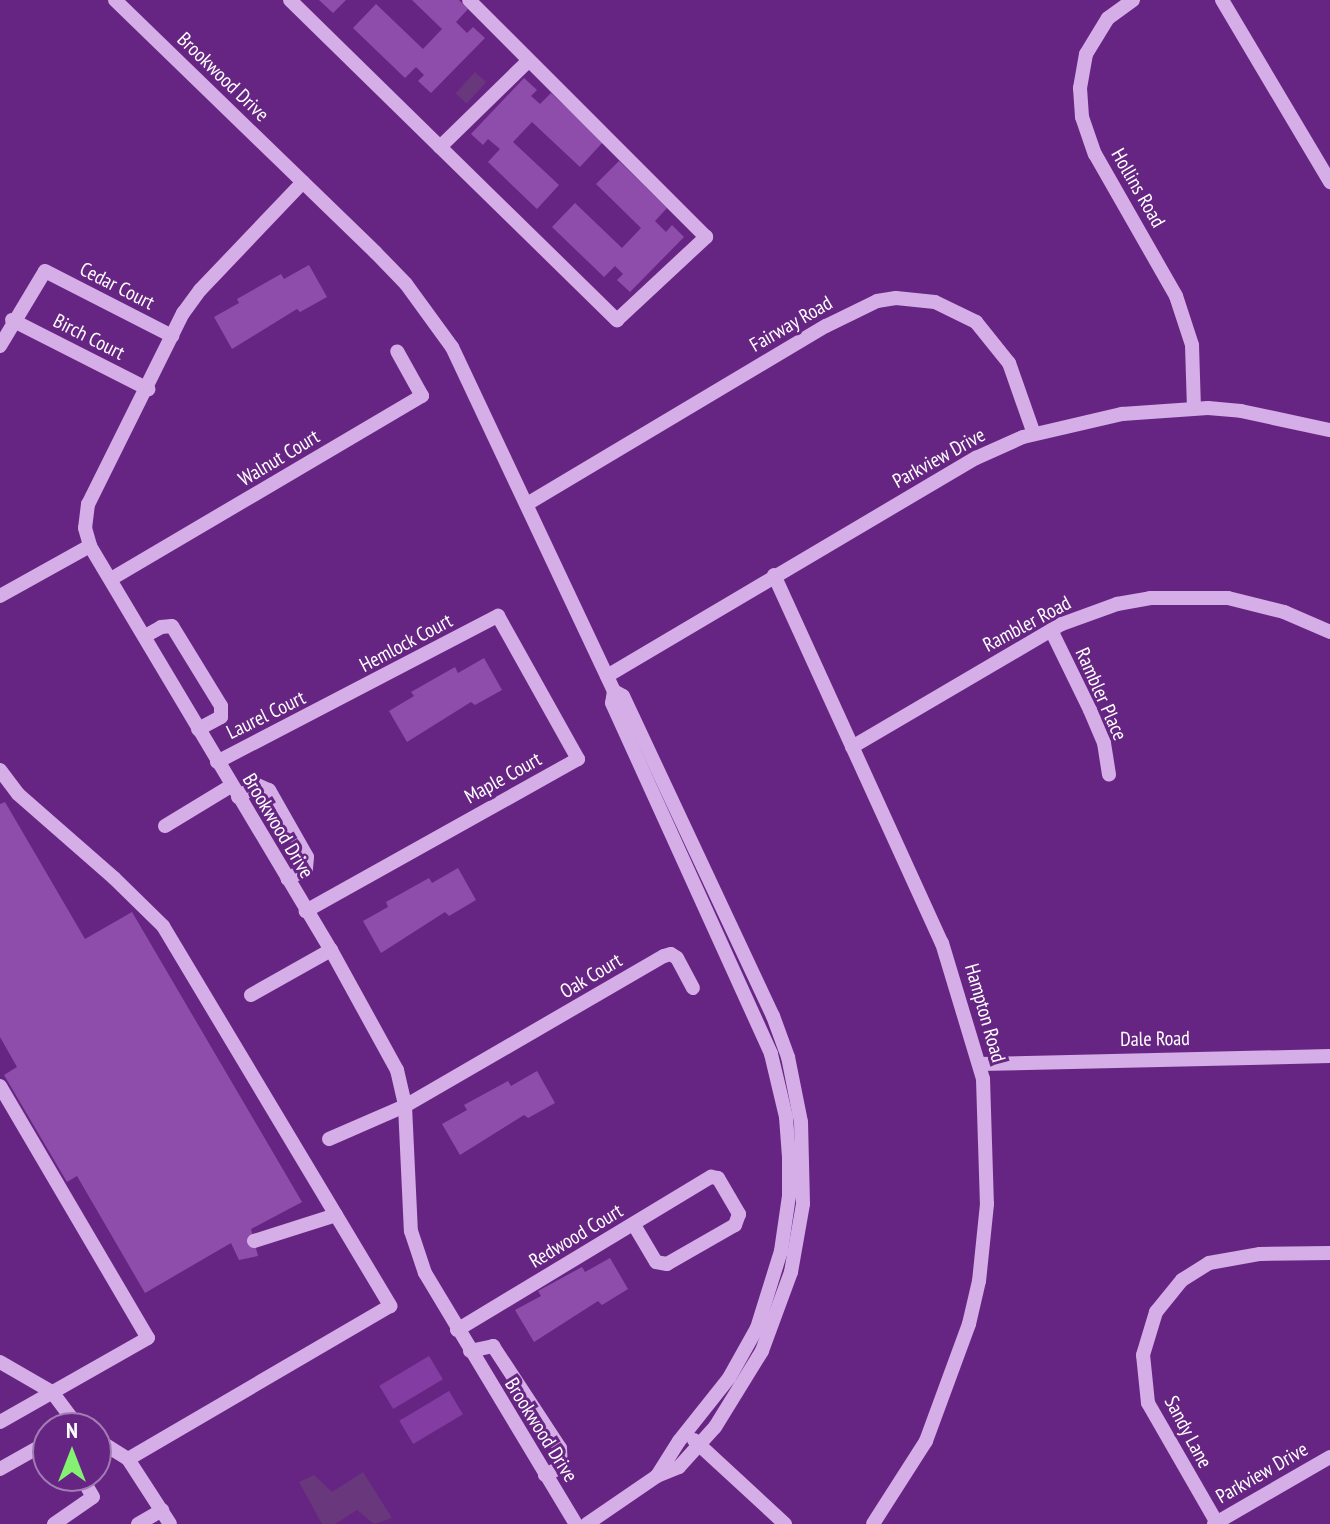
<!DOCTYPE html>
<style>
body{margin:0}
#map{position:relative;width:1330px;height:1524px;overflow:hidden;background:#672583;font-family:"PT Sans Narrow",sans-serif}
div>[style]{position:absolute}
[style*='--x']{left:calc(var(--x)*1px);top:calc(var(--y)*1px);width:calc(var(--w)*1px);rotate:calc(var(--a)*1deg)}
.green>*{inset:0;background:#823ca2;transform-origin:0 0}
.water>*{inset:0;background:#68377c;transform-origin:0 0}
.building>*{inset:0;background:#8e4dab}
.minor>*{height:14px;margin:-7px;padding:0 7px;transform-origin:7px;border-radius:7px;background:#d5ade7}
span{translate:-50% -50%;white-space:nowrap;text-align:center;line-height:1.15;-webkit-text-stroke:6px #672583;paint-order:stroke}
.street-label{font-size:20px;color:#fff}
.north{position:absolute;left:32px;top:1412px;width:80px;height:80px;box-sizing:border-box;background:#672583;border:2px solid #a47cb5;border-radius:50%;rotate:0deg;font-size:22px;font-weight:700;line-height:32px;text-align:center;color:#fff}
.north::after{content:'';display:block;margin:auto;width:28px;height:36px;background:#85f172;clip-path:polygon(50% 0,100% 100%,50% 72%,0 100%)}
</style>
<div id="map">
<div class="green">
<i style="left:429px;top:1356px;width:27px;height:58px;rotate:59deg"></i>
<i style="left:449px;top:1391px;width:27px;height:58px;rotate:59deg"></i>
</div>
<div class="water">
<i style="left:475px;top:72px;width:15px;height:29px;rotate:42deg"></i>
<i style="clip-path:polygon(363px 1472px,392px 1518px,374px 1524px,357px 1510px,335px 1524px,322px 1524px,299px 1482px,314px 1475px,332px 1492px)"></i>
</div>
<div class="building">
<i style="clip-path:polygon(319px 0,346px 0,333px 13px)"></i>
<i style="clip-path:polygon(412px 0,459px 0,468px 9px,456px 22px,467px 33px,473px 27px,485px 38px,431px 93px,418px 81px,424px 75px,416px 67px,405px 78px,353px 28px,376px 4px,423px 49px,442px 29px)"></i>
<i style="clip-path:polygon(524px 78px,537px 90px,531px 96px,540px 104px,551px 93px,603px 142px,580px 167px,532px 122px,513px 142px,559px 185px,537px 209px,488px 162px,500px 149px,488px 139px,483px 145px,471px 134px)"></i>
<i style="clip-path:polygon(619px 161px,667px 208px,655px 221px,666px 232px,672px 225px,684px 237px,630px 292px,617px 280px,623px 274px,615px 266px,604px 277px,552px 227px,575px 203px,622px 248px,641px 228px,596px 184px)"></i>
<i style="clip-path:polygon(309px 265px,327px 297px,300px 312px,297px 309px,232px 349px,214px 317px,239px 303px,237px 299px,281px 274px,284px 279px)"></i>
<i style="clip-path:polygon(484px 658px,502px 690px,475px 705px,471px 702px,407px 742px,389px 711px,414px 696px,411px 692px,455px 667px,458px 673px)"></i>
<i style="clip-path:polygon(5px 802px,85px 939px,132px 912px,302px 1202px,251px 1229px,258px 1256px,239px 1260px,231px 1243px,145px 1293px,77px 1176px,67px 1182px,4px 1075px,17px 1067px,0 1037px,0 804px)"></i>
<i style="clip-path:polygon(458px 868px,476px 900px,449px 916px,445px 912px,381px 953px,363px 921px,388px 907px,386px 902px,429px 878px,432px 883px)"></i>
<i style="clip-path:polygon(537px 1071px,555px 1103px,528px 1118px,524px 1115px,460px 1155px,442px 1124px,467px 1110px,464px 1105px,508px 1081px,511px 1086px)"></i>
<i style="clip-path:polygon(610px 1258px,628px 1289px,602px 1305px,598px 1301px,534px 1342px,515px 1310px,541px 1296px,538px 1291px,582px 1267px,585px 1272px)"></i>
</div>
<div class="minor">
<i style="--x:115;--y:0;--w:363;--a:44.1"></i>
<i style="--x:376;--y:253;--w:43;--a:45.9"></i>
<i style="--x:406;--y:284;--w:78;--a:53.9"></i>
<i style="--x:452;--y:347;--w:380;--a:64.8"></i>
<i style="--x:614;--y:691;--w:10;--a:29"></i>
<i style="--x:623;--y:696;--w:353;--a:64.9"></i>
<i style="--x:773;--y:1016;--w:44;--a:69.9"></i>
<i style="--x:788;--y:1057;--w:66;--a:78.7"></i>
<i style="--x:801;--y:1122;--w:82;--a:88.6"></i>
<i style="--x:803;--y:1204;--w:69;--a:100"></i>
<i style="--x:791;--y:1272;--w:84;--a:110.2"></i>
<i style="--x:762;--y:1351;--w:89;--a:121.7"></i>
<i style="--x:715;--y:1427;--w:54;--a:132"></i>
<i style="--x:679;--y:1467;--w:24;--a:158"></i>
<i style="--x:657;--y:1476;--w:85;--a:145.6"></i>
<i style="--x:290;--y:0;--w:458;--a:44.4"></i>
<i style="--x:617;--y:320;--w:122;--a:-43"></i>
<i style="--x:706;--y:237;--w:335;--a:-135"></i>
<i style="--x:1133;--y:0;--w:31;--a:144"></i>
<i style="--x:1108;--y:18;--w:42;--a:121.4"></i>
<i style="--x:1086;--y:54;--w:35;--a:100"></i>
<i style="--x:1080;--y:88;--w:29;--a:86"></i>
<i style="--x:1082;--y:117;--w:39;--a:71"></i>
<i style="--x:1095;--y:154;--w:163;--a:60.3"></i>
<i style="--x:1176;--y:296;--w:52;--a:71.9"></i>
<i style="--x:1192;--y:345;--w:63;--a:88.2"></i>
<i style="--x:1222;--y:0;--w:212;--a:59.3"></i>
<i style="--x:440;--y:147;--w:124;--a:-44.3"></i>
<i style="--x:303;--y:182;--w:149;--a:133.6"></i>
<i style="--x:200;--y:290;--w:29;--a:126"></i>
<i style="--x:183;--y:313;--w:213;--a:116.4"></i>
<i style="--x:88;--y:504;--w:24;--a:97"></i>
<i style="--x:85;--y:528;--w:19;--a:74"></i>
<i style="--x:90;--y:546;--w:470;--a:59.2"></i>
<i style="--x:331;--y:950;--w:137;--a:61.2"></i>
<i style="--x:397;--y:1070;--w:37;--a:77"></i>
<i style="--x:405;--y:1106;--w:125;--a:87.3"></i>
<i style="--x:411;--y:1231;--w:44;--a:71.6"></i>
<i style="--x:425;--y:1273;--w:293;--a:59"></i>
<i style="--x:12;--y:320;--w:153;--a:26.9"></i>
<i style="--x:0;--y:346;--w:87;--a:-59"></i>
<i style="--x:45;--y:271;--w:143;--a:27.1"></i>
<i style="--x:527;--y:504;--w:348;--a:-30.8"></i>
<i style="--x:826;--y:326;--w:57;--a:-26.1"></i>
<i style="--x:877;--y:301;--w:19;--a:-9"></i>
<i style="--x:896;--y:298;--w:39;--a:6"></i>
<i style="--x:935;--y:302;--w:46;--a:26"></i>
<i style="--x:976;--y:322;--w:53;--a:51.2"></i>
<i style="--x:1009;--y:363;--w:75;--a:70.6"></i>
<i style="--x:774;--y:575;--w:405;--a:65.5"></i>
<i style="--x:942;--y:943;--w:142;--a:73.2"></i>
<i style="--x:983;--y:1079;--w:125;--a:88.2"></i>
<i style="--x:987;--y:1204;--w:77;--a:95.9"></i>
<i style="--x:979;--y:1281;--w:44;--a:103.1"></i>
<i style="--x:969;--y:1324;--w:125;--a:110.2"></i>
<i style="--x:926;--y:1441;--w:98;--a:122.6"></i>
<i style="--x:111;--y:579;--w:361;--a:-30.5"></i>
<i style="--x:422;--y:396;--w:51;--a:-119.1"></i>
<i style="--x:0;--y:596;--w:103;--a:-29.1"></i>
<i style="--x:1051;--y:630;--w:89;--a:64"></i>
<i style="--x:1090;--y:710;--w:36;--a:67"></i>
<i style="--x:1104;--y:743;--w:32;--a:81"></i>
<i style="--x:145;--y:636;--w:18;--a:-29"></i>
<i style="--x:161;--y:627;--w:11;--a:-5"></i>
<i style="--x:172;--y:626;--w:94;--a:58.5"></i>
<i style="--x:221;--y:706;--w:11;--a:90"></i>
<i style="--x:221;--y:717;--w:26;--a:152"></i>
<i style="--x:607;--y:676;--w:429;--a:-30.6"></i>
<i style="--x:976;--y:458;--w:51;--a:-24.1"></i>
<i style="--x:1023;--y:437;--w:102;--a:-13.1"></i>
<i style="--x:1122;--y:414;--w:86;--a:-4"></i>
<i style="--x:1208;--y:408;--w:33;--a:5"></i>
<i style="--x:1241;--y:411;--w:91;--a:12.1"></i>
<i style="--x:614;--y:691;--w:12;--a:99"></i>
<i style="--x:612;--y:703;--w:385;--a:65.6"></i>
<i style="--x:771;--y:1054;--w:65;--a:76.6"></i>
<i style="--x:786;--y:1117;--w:40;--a:85.7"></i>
<i style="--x:789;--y:1157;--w:39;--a:90"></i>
<i style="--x:789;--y:1196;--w:56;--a:98.3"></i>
<i style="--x:781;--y:1251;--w:81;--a:107.3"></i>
<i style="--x:757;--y:1328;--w:57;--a:119.2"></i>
<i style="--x:729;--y:1378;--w:80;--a:128.4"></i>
<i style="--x:679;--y:1441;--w:41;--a:122.2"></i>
<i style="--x:852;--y:747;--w:243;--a:-30.4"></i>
<i style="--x:1062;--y:624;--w:59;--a:-20"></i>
<i style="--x:1117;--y:604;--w:34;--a:-10"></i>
<i style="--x:1150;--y:598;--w:78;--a:0"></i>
<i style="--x:1228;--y:598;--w:58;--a:14"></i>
<i style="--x:1284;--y:612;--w:50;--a:23.5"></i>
<i style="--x:217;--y:762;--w:317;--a:-27.5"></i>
<i style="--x:498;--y:616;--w:164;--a:60.8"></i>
<i style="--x:578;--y:759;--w:312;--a:150.8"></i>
<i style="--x:0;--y:770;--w:30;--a:53"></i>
<i style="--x:18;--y:794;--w:128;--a:41.2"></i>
<i style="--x:114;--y:878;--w:69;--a:44.4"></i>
<i style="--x:163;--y:926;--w:443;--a:59.1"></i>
<i style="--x:390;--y:1306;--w:303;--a:149.7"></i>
<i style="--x:238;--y:797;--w:22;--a:-32"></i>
<i style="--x:257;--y:785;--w:13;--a:23"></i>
<i style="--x:269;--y:790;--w:77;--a:60.4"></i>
<i style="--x:307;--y:857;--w:12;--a:95"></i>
<i style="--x:306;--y:869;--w:21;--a:152"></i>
<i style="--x:165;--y:826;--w:77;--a:-31.2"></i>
<i style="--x:251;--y:995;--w:92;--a:-29.4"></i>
<i style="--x:980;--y:1064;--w:350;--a:-1.3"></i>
<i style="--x:0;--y:1086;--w:292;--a:59.6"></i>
<i style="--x:148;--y:1338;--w:170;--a:150.4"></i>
<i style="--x:329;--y:1139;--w:83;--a:-23.5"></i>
<i style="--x:405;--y:1106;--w:299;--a:-30.1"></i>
<i style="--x:664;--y:956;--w:7;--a:-16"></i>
<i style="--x:671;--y:954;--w:7;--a:34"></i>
<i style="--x:677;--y:958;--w:34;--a:62"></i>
<i style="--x:254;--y:1241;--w:86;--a:-17.6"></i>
<i style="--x:457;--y:1330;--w:297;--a:-31.1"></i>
<i style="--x:711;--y:1177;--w:7;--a:8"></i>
<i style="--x:718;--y:1178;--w:42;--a:59.7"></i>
<i style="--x:739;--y:1214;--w:12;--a:110"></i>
<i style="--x:735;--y:1225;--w:78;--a:150.2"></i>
<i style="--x:667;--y:1264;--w:11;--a:-170"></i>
<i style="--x:656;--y:1262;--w:43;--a:-120.7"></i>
<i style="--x:470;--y:1351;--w:24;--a:-12"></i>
<i style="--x:493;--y:1346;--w:122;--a:56.7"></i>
<i style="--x:560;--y:1448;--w:19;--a:87"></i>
<i style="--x:561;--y:1467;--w:18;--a:153"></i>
<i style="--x:0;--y:1362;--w:60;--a:30"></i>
<i style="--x:52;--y:1392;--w:45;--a:53.1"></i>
<i style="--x:96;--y:1439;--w:38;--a:32"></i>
<i style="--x:128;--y:1459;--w:77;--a:57.1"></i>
<i style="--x:694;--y:1440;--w:124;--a:42.7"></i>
<i style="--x:0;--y:1469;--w:55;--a:-29.4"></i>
<i style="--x:1217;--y:1523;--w:138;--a:-119.9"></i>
<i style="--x:1148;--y:1403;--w:48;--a:-95.9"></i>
<i style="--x:1143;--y:1355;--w:45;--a:-73.2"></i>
<i style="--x:1156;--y:1312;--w:41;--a:-50.9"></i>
<i style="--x:1182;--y:1280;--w:32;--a:-32"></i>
<i style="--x:1209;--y:1263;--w:52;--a:-10"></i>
<i style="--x:1260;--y:1254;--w:70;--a:-0.8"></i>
<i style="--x:54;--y:1524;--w:47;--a:-34.7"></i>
<i style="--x:93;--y:1497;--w:24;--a:-120"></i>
<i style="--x:138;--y:1524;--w:28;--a:-30"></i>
<i style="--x:1214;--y:1524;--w:134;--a:-30"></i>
</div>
<div class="street-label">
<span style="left:223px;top:77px;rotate:44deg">Brookwood Drive</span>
<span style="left:1138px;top:188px;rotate:60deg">Hollins Road</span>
<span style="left:117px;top:286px;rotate:27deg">Cedar Court</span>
<span style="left:791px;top:324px;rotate:-30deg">Fairway Road</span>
<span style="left:89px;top:337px;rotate:27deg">Birch Court</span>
<span style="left:279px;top:458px;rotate:-31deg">Walnut Court</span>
<span style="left:939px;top:458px;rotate:-29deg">Parkview Drive</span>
<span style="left:1027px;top:624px;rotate:-28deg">Rambler Road</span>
<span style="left:406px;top:643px;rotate:-28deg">Hemlock Court</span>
<span style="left:1101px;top:694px;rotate:66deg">Rambler Place</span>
<span style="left:266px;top:715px;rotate:-26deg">Laurel Court</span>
<span style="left:503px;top:778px;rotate:-29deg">Maple Court</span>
<span style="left:278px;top:826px;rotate:59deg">Brookwood Drive</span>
<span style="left:591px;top:976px;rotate:-31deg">Oak Court</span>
<span style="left:985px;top:1013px;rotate:74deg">Hampton Road</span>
<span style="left:1155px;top:1039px;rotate:-1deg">Dale Road</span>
<span style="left:576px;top:1236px;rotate:-31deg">Redwood Court</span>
<span style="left:541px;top:1430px;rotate:58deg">Brookwood Drive</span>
<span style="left:1188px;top:1432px;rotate:62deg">Sandy Lane</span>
<span style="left:1262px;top:1473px;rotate:-30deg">Parkview Drive</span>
</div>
<div class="north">N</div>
</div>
